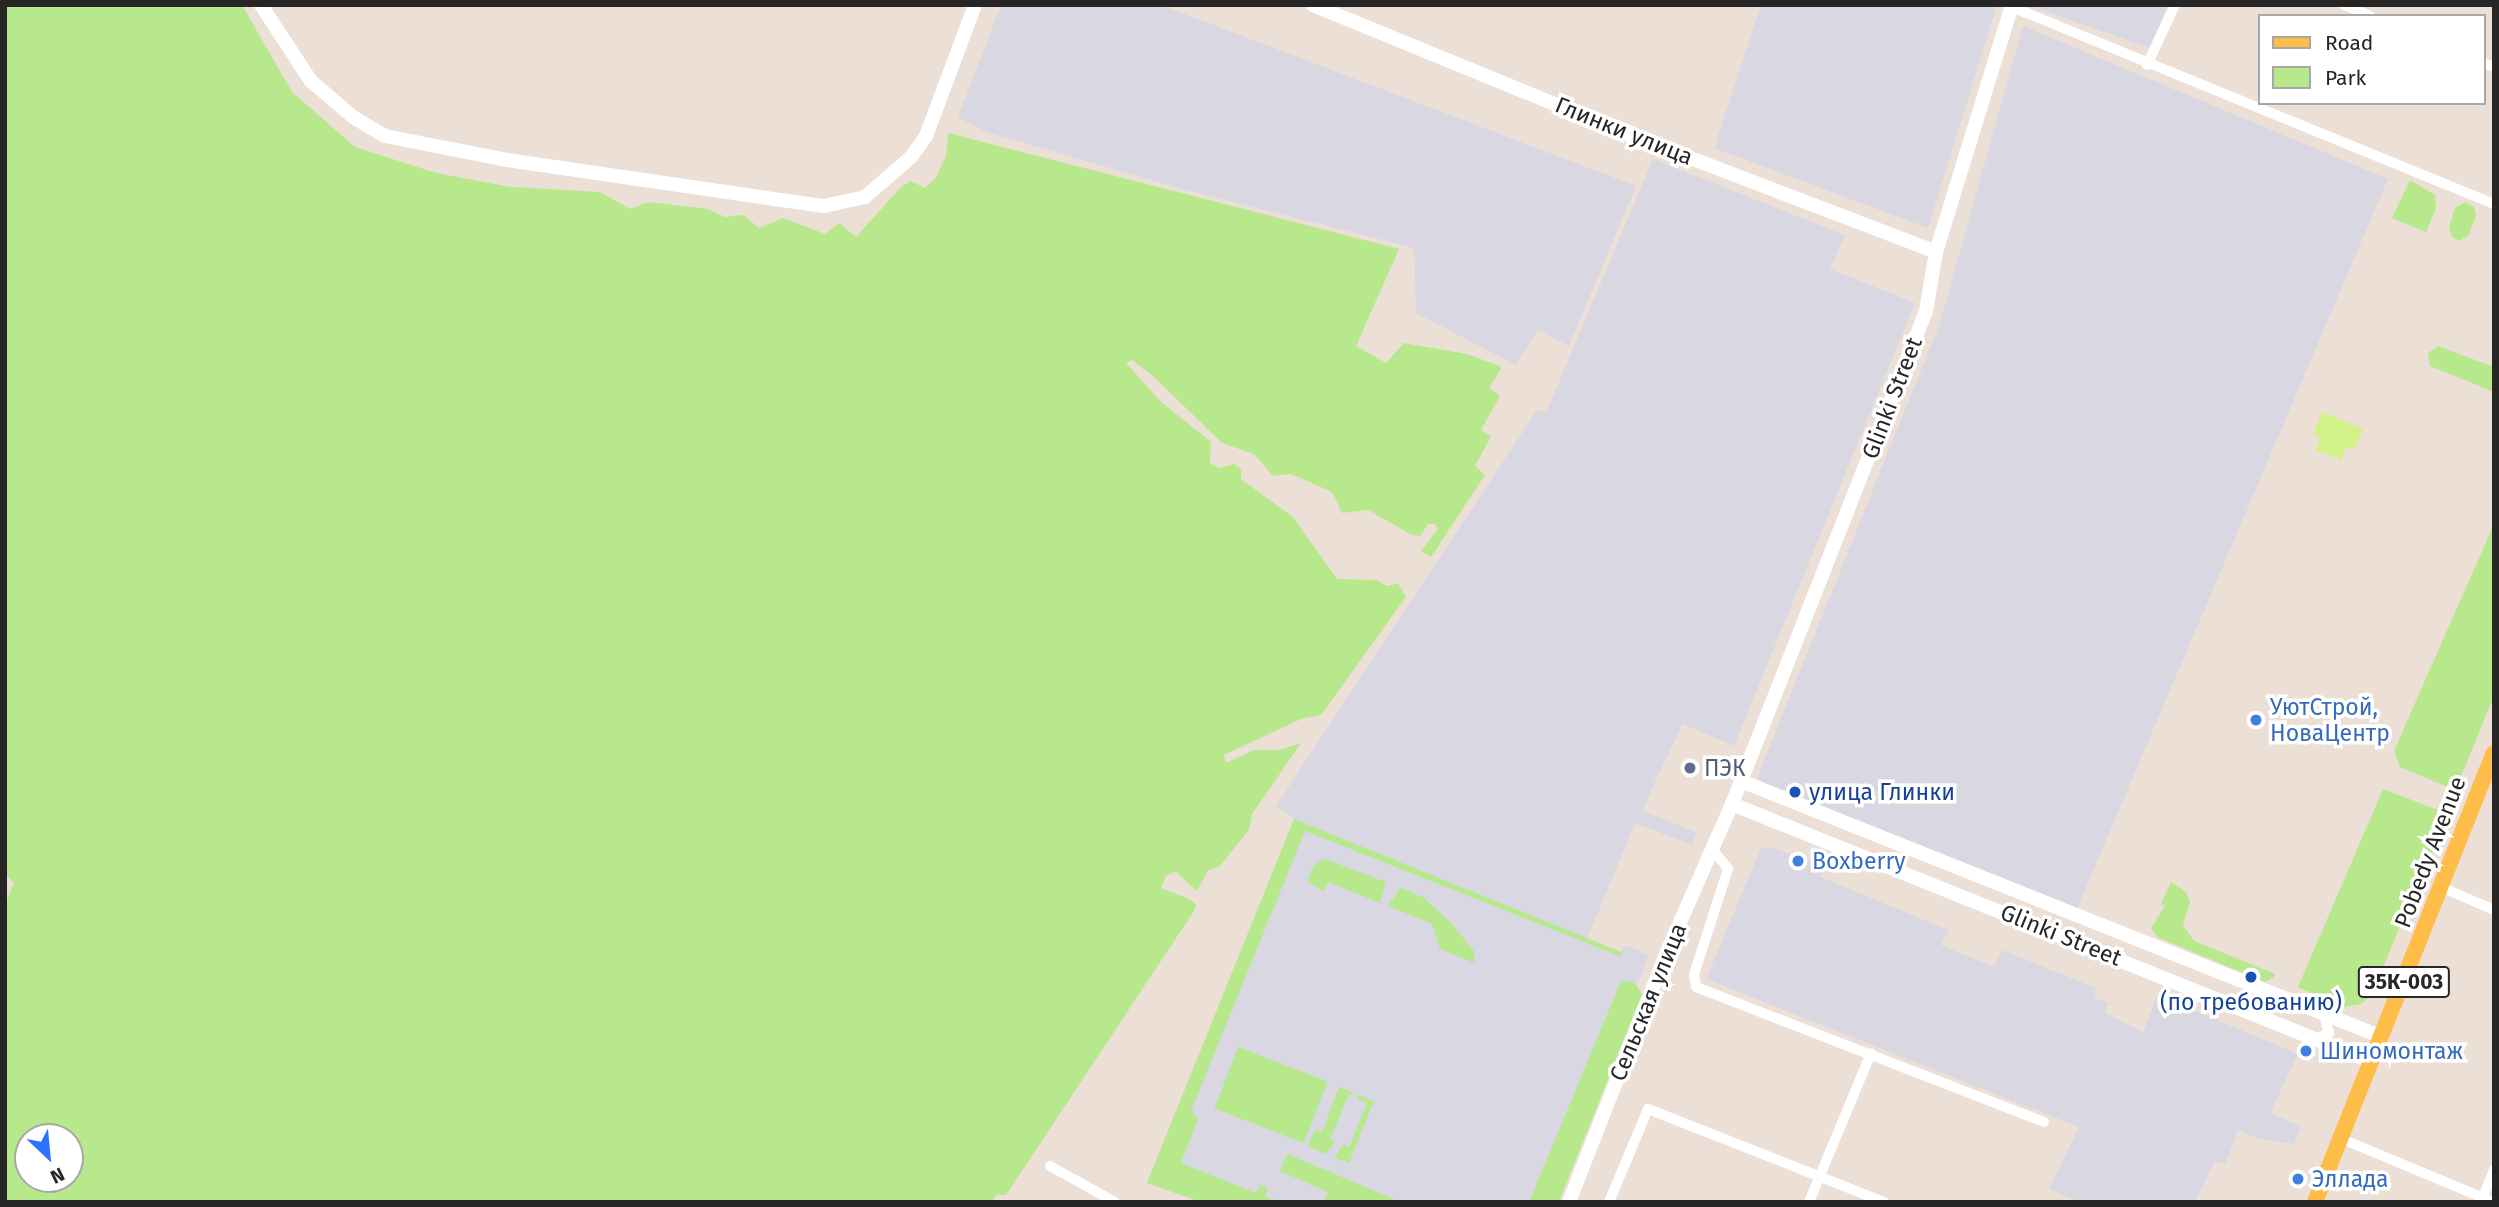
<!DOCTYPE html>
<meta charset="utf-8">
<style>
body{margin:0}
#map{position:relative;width:2499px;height:1207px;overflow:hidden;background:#ebdfd6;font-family:"Fira Sans",sans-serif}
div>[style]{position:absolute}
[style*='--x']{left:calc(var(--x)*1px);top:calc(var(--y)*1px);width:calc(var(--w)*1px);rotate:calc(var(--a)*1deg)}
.industrial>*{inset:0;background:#d9d8e2}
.green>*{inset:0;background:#b7e88c;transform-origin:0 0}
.pitch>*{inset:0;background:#d2f186}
.minor>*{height:10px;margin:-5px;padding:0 5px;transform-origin:5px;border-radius:5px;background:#fff}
.secondary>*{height:14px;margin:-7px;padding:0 7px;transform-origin:7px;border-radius:7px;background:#fff}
.primary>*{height:16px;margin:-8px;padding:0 8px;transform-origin:8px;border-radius:8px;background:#febc48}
.dots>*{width:19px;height:19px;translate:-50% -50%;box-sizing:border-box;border:4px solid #fff;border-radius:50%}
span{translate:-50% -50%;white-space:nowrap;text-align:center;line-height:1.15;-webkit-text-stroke:7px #fff;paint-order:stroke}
.shield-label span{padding:2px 5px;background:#fff;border:2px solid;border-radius:5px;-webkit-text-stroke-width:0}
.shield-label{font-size:21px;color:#262626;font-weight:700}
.street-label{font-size:23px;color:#262626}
.shop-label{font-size:23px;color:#366cbe}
.left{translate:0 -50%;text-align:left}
.service-label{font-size:23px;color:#4e5e75}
.transit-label{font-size:23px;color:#164399}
.frame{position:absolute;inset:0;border:7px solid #262626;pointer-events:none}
.legend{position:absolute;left:2258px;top:14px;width:228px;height:91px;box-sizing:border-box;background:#fff;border:2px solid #a8a8a8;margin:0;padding:9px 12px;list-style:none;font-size:21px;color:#262626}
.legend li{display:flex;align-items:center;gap:14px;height:35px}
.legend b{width:35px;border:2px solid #a8a8a8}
.north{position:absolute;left:14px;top:1123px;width:70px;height:70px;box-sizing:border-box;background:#fff;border:2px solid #a8a8a8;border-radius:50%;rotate:154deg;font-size:19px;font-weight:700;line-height:28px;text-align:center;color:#262626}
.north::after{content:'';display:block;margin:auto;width:24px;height:32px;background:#2f71ff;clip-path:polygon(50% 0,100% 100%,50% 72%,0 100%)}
</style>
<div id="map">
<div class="industrial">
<i style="clip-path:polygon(1001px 5px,1161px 5px,1636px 186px,1569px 346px,1538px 330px,1516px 365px,1416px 313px,1414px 248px,1183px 189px,986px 132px,958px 117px)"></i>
<i style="clip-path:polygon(1761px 5px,1997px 5px,1928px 228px,1714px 148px)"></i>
<i style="clip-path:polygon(2028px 5px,2168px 5px,2149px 48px)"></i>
<i style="clip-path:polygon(2023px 26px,2388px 179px,2075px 913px,1756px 781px,1940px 323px)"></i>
<i style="clip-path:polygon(1653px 159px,1845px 235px,1830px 269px,1915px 303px,1734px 746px,1683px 724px,1657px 777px,1643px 811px,1696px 832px,1692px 845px,1635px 823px,1587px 939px,1621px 952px,1626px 945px,1649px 955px,1551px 1202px,1201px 1202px,1147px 1183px,1294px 819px,1276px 806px,1537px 410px,1546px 413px)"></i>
<i style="clip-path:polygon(1772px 847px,1824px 867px,1820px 877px,1949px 930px,1941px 945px,1994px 967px,2002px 950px,2096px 988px,2093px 997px,2108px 1003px,2105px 1013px,2143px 1032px,2157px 995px,2298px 1054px,2270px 1113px,2301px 1126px,2294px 1144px,2259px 1139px,2238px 1130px,2225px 1164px,2215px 1161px,2195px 1202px,2079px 1202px,2049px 1189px,2079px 1127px,1706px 979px,1761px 848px)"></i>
</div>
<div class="green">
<i style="clip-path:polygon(evenodd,5px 5px,242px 5px,292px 92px,355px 147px,436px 173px,512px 187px,600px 192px,630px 209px,648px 202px,708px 209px,725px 217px,743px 215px,759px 228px,783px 218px,825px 234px,839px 223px,856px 237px,902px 186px,911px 181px,925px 188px,935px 179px,946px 156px,948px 133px,1399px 249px,1356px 346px,1386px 363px,1404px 343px,1467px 354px,1502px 367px,1489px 388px,1500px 396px,1481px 430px,1491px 436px,1475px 466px,1485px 475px,1431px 557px,1421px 551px,1438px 529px,1435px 524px,1428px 524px,1420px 536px,1412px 535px,1368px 510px,1342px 513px,1332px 492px,1291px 474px,1273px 476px,1254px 454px,1222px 443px,1152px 375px,1132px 360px,1126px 363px,1161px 402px,1211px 442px,1210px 463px,1220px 468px,1234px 464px,1241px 469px,1241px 479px,1293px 517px,1337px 579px,1376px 580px,1387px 586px,1398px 583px,1406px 597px,1321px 715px,1301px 719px,1224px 755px,1226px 763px,1254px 750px,1279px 750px,1301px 743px,1252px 814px,1249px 830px,1219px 867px,1208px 870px,1197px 891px,1175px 871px,1166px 876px,1161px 888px,1189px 899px,1196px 904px,1194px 911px,1006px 1195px,996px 1195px,992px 1202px,5px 1202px,5px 904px,14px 883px,5px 873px,5px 5px,28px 1137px,70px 1137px,70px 1179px,28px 1179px,28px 1137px)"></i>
<i style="clip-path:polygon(2410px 180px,2435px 195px,2436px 208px,2426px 232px,2392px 218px)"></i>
<i style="clip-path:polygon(2465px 202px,2474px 207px,2476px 216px,2468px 236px,2459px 241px,2452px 237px,2449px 227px,2455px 208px)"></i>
<i style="clip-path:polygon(2438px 346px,2494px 367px,2494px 392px,2430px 366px,2428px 353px)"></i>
<i style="clip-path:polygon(2494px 524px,2494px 696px,2457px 786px,2450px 788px,2400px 767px,2394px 751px)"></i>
<i style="clip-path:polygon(2383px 789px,2440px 811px,2445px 819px,2371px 996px,2361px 1004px,2344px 1007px,2298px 987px)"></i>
<i style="clip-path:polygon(1294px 819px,1621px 952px,1622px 957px,1305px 831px,1191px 1111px,1198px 1119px,1181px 1163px,1256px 1193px,1260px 1185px,1268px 1188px,1265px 1196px,1279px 1202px,1201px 1202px,1147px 1183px)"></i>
<i style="clip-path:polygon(1325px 859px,1386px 882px,1380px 903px,1328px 882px,1324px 891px,1307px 882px,1314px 865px)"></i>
<i style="clip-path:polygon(2171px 882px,2186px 892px,2190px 902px,2183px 925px,2194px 941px,2275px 974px,2274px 977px,2265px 982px,2157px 937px,2151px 928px,2165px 906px,2161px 904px)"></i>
<i style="clip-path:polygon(1400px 888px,1423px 897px,1452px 924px,1474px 951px,1474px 963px,1440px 949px,1432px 924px,1388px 906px)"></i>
<i style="clip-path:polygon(1621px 981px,1634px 982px,1642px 994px,1562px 1194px,1559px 1202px,1529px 1202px)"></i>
<i style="left:1238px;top:1047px;width:96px;height:66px;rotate:21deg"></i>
<i style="clip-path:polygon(1339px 1087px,1354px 1093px,1348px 1096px,1330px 1139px,1335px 1142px,1326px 1154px,1307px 1146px,1315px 1130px,1322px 1132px)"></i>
<i style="clip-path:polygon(1358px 1095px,1374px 1101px,1349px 1163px,1334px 1158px,1343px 1145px,1349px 1147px,1367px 1103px,1357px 1099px)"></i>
<i style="clip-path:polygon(1287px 1154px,1349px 1180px,1401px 1202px,1324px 1202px,1328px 1192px,1280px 1171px)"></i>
</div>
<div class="pitch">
<i style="clip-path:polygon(2322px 412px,2363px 429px,2354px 450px,2346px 447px,2341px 460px,2315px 450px,2321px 437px,2313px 434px)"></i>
</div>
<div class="minor">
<i style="--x:2344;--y:5;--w:28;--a:23"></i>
<i style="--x:2012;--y:7;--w:521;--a:22.23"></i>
<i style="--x:2483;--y:63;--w:12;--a:20"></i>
<i style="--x:2147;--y:65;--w:66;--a:-65"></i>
<i style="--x:1712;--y:849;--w:26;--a:51"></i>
<i style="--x:1728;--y:869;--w:110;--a:107.9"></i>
<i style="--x:1694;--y:974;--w:13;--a:81"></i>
<i style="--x:1696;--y:987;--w:373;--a:21.2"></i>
<i style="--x:2441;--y:887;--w:58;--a:23.5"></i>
<i style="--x:2315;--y:1039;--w:15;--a:-23"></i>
<i style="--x:2329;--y:1033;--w:18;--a:-106"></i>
<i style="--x:2342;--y:1139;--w:164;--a:22.6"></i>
<i style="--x:1050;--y:1166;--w:74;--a:29"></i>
<i style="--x:1609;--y:1202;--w:101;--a:-67.2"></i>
<i style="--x:1648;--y:1109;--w:254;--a:21.5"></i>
<i style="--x:1809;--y:1202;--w:161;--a:-67.4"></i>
<i style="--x:2481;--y:1202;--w:35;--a:-68"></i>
</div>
<div class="secondary">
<i style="--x:261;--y:5;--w:91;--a:56.7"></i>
<i style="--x:311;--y:81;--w:55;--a:40.6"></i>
<i style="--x:353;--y:117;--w:37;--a:31"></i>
<i style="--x:385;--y:136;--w:124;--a:11.1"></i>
<i style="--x:507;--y:160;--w:320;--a:8.3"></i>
<i style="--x:824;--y:206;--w:42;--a:-12.4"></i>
<i style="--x:865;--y:197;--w:61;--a:-41"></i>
<i style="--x:911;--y:157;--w:26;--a:-54"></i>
<i style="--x:926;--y:136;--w:140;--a:-69.5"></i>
<i style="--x:1313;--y:5;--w:351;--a:22.3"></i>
<i style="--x:1638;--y:138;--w:319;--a:20.9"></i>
<i style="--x:1741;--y:781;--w:690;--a:21.77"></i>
<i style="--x:1732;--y:804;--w:690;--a:21.96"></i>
<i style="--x:1569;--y:1202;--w:269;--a:-68.6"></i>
<i style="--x:1667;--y:952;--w:162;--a:-66.3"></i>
<i style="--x:1732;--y:804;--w:530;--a:-68.52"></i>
<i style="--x:1926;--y:311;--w:60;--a:-80.4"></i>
<i style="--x:1936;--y:252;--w:258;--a:-72.9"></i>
</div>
<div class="primary">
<i style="--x:2315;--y:1202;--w:483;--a:-68.3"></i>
</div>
<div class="dots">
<i style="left:2256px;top:720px;background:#3f7fe0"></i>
<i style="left:1690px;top:768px;background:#5c6f8a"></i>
<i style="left:1795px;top:792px;background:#1a4fb4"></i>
<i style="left:1798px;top:861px;background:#3f7fe0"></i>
<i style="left:2251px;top:977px;background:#1a4fb4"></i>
<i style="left:2306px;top:1051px;background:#3f7fe0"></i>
<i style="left:2298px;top:1179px;background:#3f7fe0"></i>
</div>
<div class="shield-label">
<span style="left:2404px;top:982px">35К-003</span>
</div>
<div class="street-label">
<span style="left:1624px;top:131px;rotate:22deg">Глинки улица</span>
<span style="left:1892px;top:398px;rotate:-69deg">Glinki Street</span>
<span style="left:2430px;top:852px;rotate:-69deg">Pobedy Avenue</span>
<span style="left:2061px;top:935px;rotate:22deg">Glinki Street</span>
<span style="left:1648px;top:1002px;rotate:-68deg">Сельская улица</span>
</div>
<div class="shop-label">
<span class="left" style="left:2270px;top:720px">УютСтрой,<br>НоваЦентр</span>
<span class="left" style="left:1812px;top:861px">Boxberry</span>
<span class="left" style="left:2320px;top:1051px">Шиномонтаж</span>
<span class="left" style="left:2312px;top:1179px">Эллада</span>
</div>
<div class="service-label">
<span class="left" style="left:1704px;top:768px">ПЭК</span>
</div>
<div class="transit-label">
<span class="left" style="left:1809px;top:792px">улица Глинки</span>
<span style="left:2251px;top:1002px">(по требованию)</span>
</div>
<div class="frame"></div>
<ul class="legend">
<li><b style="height:9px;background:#febc48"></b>Road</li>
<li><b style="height:19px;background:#b7e88c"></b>Park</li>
</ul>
<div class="north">N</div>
</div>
